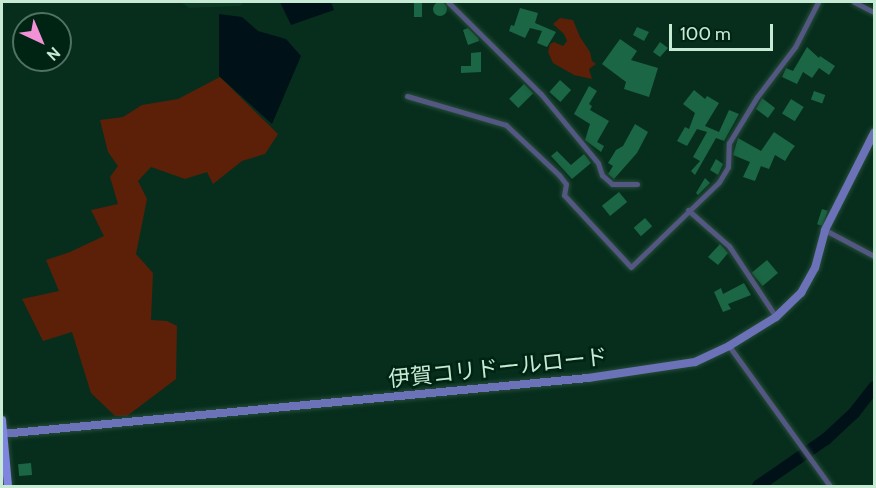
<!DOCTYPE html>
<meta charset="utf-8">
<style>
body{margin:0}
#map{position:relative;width:876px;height:488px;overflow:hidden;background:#072e1c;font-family:Cabin,"Noto Sans JP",sans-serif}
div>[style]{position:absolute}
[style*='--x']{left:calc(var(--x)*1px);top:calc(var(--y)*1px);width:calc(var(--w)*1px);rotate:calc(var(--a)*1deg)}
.built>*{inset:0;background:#0c3924}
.green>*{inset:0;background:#5c1f08}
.water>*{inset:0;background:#001118}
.river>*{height:12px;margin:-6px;padding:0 6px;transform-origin:6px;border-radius:6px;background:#001118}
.building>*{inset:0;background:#1b6644;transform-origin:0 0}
.round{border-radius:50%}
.roads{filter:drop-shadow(0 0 2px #264c3a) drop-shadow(0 0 2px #264c3a)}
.street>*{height:5px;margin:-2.5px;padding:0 2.5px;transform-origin:2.5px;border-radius:2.5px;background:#535782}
.secondary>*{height:8px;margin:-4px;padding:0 4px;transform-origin:4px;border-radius:4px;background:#6c72b7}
.primary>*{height:8px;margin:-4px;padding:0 4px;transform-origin:4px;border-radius:4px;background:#8086df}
span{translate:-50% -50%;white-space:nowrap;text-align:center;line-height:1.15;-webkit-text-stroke:5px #002413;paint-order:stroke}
.street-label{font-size:22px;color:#c7ead5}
.frame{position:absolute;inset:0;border:3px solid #c7ead5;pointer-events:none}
.north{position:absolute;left:12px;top:12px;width:60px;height:60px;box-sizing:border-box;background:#002413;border:2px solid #507361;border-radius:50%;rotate:136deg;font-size:16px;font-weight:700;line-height:24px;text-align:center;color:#c7ead5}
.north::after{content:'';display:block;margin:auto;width:21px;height:27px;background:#f391d6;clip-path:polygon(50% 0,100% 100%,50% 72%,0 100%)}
.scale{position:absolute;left:669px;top:24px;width:104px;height:27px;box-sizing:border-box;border:3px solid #c7ead5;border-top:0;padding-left:8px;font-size:18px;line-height:21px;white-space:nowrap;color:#c7ead5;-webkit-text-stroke:4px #002413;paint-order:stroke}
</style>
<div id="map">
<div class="built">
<i style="clip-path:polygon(181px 2px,245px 2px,240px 6px,189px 8px)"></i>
</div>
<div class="green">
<i style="clip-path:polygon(560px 18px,573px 20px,580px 37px,590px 52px,592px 61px,596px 64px,589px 69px,592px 79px,574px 75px,553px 63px,548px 52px,550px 44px,554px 42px,563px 46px,567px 41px,564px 34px,553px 24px)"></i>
<i style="clip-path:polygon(220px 77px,278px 134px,265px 154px,242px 161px,213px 184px,207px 172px,185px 179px,151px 167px,138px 181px,147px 199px,136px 254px,153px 273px,151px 320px,167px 321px,177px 326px,176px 379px,127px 416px,115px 416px,91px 393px,72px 332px,43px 341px,22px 299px,59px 291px,46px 260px,70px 252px,104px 236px,91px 210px,118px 204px,110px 177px,118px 166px,108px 152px,100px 120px,123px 117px,142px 105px,178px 99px)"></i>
</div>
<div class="water">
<i style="clip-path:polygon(280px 2px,331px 2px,334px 10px,291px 25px)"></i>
<i style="clip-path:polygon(219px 14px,242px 17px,258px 31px,286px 39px,301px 56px,272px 124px,219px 76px)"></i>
</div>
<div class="river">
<i style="--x:758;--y:486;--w:83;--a:-34.7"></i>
<i style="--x:826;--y:439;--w:38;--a:-43"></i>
<i style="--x:854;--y:413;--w:33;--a:-52"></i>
</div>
<div class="building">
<i style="left:414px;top:2px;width:8px;height:15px"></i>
<i class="round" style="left:433px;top:2px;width:14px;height:14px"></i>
<i style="clip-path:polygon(520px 8px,538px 13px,535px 23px,556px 32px,547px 47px,537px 43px,542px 31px,530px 28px,525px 38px,509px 31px,511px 25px,514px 26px)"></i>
<i style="clip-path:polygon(637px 27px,649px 32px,644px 41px,633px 35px)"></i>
<i style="clip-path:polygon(468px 28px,478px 38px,479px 41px,468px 45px,463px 30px)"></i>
<i style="clip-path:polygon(620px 39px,637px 51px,631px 60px,658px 68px,649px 97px,624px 89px,626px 82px,602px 64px)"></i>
<i style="clip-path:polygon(660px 42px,668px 48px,660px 57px,653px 52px)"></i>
<i style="clip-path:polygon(807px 47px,819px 58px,820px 56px,835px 66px,829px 75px,819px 68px,812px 78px,803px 72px,797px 84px,782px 77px,786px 68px,793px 71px)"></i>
<i style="clip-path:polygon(481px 52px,481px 72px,461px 73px,461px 66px,471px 66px,471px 53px)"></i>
<i style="left:560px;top:80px;width:15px;height:16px;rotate:42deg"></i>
<i style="left:524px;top:84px;width:13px;height:21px;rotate:45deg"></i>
<i style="clip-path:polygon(589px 86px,597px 91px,589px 104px,592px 106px,590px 110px,609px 121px,597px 142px,604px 146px,601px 152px,585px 140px,590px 124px,574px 114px)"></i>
<i style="clip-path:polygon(694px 90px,705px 99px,707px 96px,719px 103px,705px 126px,719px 132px,729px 110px,739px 114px,724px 141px,716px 138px,695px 175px,691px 171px,700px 161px,693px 157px,707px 132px,697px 129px,687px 146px,677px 141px,685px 127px,689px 129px,695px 113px,683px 104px)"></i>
<i style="left:814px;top:91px;width:12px;height:9px;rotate:20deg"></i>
<i style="clip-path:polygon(762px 98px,775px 108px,768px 118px,756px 109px)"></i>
<i style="left:791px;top:99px;width:15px;height:17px;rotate:32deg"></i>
<i style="clip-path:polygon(635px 124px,648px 132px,637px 153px,614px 179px,608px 174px,613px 166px,608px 163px,616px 150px,623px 146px)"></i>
<i style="clip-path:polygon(774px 132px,795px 146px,791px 151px,785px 161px,775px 155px,769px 169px,761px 166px,755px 181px,743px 177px,750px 162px,733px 155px,738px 138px,761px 151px)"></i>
<i style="clip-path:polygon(557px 151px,571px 165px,584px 154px,591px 163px,572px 179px,551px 156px)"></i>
<i style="clip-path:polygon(716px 159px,723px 164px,718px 175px,710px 170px)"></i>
<i style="clip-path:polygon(705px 178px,710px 183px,698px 195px,696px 193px)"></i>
<i style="left:619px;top:192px;width:13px;height:22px;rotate:51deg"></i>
<i style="left:822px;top:209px;width:6px;height:16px;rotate:18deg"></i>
<i style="left:645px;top:218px;width:11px;height:15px;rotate:49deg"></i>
<i style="clip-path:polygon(720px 244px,728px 253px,718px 265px,708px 257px)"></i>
<i style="left:767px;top:260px;width:17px;height:20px;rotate:50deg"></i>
<i style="clip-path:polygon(744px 283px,751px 295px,728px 304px,731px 309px,723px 312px,714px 292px,721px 288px,723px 294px)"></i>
<i style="left:31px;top:463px;width:12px;height:13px;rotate:85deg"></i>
</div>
<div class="roads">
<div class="street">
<i style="--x:448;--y:2;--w:131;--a:44.7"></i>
<i style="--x:541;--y:94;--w:89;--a:50.4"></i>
<i style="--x:598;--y:163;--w:13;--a:72"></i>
<i style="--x:602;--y:175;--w:13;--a:42"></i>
<i style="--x:612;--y:184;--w:25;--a:0"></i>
<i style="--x:854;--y:2;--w:22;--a:27"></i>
<i style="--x:407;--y:96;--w:103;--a:16.3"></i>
<i style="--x:506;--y:125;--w:73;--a:43.3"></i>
<i style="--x:559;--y:175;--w:11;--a:52"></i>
<i style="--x:566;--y:184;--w:11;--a:100"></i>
<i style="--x:564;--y:195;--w:98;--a:47.1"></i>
<i style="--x:631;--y:267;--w:122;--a:-44"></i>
<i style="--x:719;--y:182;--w:17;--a:-59"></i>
<i style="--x:728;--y:167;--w:24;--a:-88"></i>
<i style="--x:729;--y:143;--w:54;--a:-58.7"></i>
<i style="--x:757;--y:97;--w:63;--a:-52.8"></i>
<i style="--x:795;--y:47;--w:51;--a:-62.9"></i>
<i style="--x:688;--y:210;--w:55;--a:41.3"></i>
<i style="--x:729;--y:246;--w:85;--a:56.5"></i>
<i style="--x:825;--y:230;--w:55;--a:28"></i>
<i style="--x:729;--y:346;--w:173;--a:54.2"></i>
</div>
<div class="secondary">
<i style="--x:2;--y:434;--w:589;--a:-5.46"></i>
<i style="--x:588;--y:378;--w:108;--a:-8.5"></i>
<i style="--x:695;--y:362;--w:38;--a:-25"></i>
<i style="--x:729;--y:346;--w:55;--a:-31.7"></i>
<i style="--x:776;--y:317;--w:35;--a:-44"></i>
<i style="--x:801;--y:293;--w:29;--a:-61"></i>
<i style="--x:815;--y:268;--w:39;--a:-75"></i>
<i style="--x:825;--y:230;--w:109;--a:-63.2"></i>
</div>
<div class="primary">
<i style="--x:2;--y:420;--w:66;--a:84.8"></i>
</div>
</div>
<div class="street-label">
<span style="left:498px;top:368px;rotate:-6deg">伊賀コリドールロード</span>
</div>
<div class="frame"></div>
<div class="north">N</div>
<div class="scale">100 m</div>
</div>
